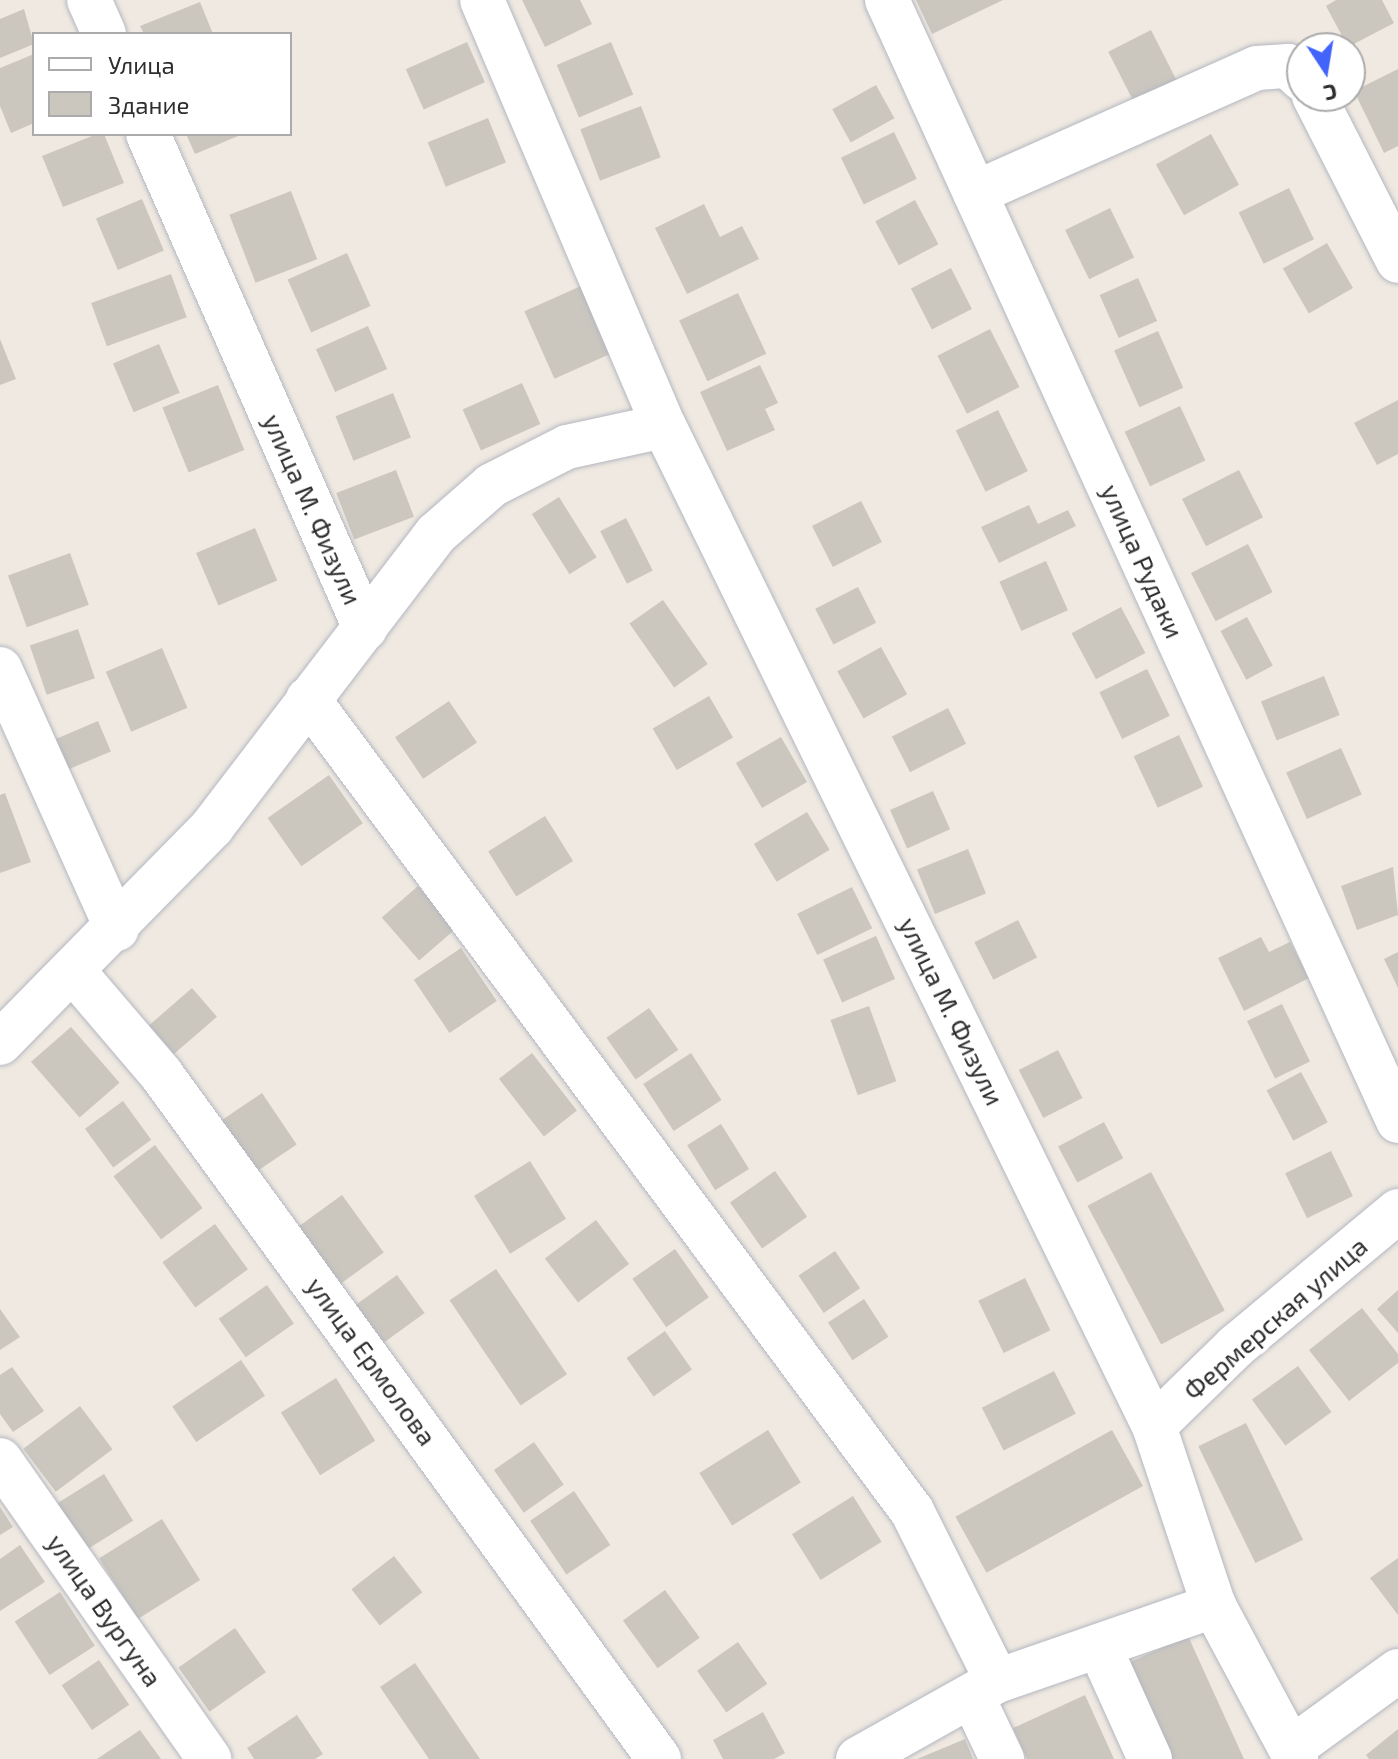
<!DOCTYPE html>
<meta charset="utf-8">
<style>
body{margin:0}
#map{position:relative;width:1398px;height:1759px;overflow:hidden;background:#efe9e1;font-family:"Exo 2",sans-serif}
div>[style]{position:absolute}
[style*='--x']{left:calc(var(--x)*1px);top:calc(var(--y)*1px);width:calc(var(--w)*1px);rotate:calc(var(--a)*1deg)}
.building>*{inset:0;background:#cbc7bf;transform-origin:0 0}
.roads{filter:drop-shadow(0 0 2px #b4b7c1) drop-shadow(0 0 2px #b4b7c1)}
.minor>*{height:44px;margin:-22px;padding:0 22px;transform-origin:22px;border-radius:22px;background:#fff}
span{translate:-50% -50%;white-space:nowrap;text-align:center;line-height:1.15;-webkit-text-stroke:7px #fff;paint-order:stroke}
.street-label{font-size:26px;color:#2e2e2e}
.legend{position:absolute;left:32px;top:32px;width:260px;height:104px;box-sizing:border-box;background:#fff;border:2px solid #ababab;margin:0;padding:10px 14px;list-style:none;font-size:24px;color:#2e2e2e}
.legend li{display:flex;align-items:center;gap:16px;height:40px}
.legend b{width:40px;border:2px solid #ababab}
.north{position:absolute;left:1286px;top:32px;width:80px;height:80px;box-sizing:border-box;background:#fff;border:2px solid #ababab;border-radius:50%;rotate:168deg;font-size:22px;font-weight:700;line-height:32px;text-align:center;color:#2e2e2e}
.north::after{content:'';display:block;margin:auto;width:28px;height:36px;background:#4264fb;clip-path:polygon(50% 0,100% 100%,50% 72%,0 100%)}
</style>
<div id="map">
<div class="building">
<i style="clip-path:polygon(522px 0,580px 0,592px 24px,545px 47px)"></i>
<i style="clip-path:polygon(916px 0,1003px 0,932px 34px)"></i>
<i style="clip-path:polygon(1336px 0,1382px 0,1394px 23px,1348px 47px,1326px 6px)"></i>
<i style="clip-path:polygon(200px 2px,213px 34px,144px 34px,140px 26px)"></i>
<i style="clip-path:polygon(24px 9px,34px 44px,0 58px,0 19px)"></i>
<i style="left:1151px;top:30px;width:56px;height:48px;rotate:63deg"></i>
<i style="left:467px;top:42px;width:44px;height:67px;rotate:66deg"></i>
<i style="left:611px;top:42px;width:57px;height:59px;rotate:67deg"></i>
<i style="clip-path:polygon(34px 54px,34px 123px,11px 133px,0 106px,0 68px)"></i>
<i style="clip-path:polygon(1398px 69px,1398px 146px,1384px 153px,1354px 91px)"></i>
<i style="left:876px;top:85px;width:38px;height:50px;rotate:61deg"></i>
<i style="left:641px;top:106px;width:55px;height:65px;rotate:69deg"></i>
<i style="left:488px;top:118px;width:48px;height:65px;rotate:68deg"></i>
<i style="left:894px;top:132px;width:52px;height:59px;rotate:64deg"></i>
<i style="clip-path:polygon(97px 134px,104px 134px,124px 183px,63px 207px,42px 156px)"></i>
<i style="clip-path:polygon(186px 134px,243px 134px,195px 154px)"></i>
<i style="left:1211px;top:134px;width:58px;height:63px;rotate:61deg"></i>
<i style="left:1289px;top:188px;width:57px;height:56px;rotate:64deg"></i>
<i style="left:291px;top:191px;width:73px;height:66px;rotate:69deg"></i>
<i style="left:142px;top:199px;width:56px;height:50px;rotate:67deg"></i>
<i style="left:915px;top:200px;width:50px;height:45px;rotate:62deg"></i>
<i style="clip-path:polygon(704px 204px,720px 237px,742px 226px,759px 259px,687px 294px,655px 228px)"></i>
<i style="left:1110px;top:208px;width:55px;height:50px;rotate:64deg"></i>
<i style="left:1327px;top:243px;width:52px;height:51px;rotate:60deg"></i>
<i style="left:347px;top:253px;width:58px;height:65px;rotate:66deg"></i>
<i style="left:951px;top:268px;width:46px;height:45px;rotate:63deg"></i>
<i style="left:171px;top:274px;width:46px;height:85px;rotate:70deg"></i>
<i style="left:1138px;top:278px;width:47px;height:42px;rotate:66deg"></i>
<i style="left:581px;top:286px;width:74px;height:62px;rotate:66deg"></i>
<i style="left:738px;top:293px;width:67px;height:65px;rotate:65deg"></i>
<i style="left:368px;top:326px;width:47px;height:57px;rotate:66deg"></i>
<i style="left:990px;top:329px;width:65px;height:59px;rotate:63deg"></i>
<i style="left:1158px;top:331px;width:62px;height:48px;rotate:66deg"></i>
<i style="clip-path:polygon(0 339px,16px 379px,0 385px)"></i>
<i style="left:159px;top:344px;width:53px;height:50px;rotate:67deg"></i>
<i style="clip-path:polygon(760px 365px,778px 403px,765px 409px,775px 430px,727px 451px,700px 392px)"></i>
<i style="left:522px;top:383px;width:45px;height:65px;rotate:66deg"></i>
<i style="left:218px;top:385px;width:70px;height:60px;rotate:68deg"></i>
<i style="left:393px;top:393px;width:48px;height:62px;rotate:68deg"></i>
<i style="clip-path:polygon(1398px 400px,1398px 454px,1377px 465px,1354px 423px)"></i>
<i style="left:1180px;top:406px;width:60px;height:61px;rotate:65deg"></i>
<i style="left:998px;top:410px;width:68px;height:47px;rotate:64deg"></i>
<i style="left:396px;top:470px;width:50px;height:64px;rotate:69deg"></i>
<i style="left:1239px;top:470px;width:53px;height:64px;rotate:63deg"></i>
<i style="left:559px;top:497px;width:71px;height:32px;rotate:58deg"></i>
<i style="left:861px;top:501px;width:46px;height:55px;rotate:63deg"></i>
<i style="clip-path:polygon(1029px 505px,1038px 524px,1068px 510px,1076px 526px,999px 563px,981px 527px)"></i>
<i style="left:626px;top:518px;width:59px;height:29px;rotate:63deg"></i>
<i style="left:255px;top:528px;width:57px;height:64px;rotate:67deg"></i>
<i style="left:1248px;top:544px;width:54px;height:64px;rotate:63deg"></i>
<i style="left:70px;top:553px;width:55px;height:66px;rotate:70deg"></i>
<i style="left:1046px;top:561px;width:54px;height:51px;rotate:66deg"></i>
<i style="left:858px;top:587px;width:40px;height:48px;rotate:63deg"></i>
<i style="left:663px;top:600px;width:78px;height:41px;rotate:55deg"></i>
<i style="left:1121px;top:607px;width:52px;height:56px;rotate:62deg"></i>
<i style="left:1247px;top:617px;width:55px;height:30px;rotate:62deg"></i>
<i style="left:78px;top:629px;width:52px;height:51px;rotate:71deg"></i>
<i style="left:881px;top:647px;width:54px;height:50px;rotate:61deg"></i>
<i style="left:162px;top:648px;width:65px;height:61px;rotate:67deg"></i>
<i style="left:1147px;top:669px;width:52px;height:53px;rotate:64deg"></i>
<i style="left:1324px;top:676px;width:42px;height:68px;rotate:68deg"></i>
<i style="left:709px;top:696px;width:48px;height:65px;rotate:60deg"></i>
<i style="left:449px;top:701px;width:50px;height:65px;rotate:56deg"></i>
<i style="left:948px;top:708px;width:40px;height:63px;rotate:63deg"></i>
<i style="left:98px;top:721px;width:33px;height:65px;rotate:67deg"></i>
<i style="left:1179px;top:735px;width:57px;height:50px;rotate:65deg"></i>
<i style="left:781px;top:737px;width:52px;height:52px;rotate:60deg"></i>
<i style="left:1341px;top:748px;width:51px;height:60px;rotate:66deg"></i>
<i style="left:329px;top:775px;width:59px;height:75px;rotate:55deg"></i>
<i style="left:933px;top:791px;width:42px;height:47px;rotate:66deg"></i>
<i style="clip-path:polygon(5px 793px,31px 862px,0 873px,0 795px)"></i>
<i style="left:807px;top:812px;width:44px;height:62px;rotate:59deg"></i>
<i style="left:545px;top:816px;width:53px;height:67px;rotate:58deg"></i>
<i style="left:968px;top:849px;width:48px;height:55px;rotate:68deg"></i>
<i style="clip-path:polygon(1393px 867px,1398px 915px,1357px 930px,1341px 886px)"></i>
<i style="left:418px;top:886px;width:57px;height:48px;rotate:49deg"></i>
<i style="left:852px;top:887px;width:46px;height:61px;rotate:64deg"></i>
<i style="left:1018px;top:920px;width:42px;height:49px;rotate:63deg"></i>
<i style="left:876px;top:936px;width:47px;height:58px;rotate:66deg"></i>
<i style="clip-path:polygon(1261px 937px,1269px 952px,1290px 942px,1309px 978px,1244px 1011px,1218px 958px)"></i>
<i style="left:461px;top:948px;width:64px;height:57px;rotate:56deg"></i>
<i style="clip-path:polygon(1398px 952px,1398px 988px,1384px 959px)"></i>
<i style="left:192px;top:988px;width:38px;height:57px;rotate:49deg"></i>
<i style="left:1282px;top:1004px;width:64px;height:39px;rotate:64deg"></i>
<i style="left:869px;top:1006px;width:80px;height:41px;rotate:70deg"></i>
<i style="left:649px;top:1008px;width:51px;height:52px;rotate:55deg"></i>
<i style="left:71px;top:1027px;width:74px;height:53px;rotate:49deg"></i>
<i style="left:1058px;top:1050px;width:54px;height:44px;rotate:63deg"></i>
<i style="left:532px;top:1053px;width:73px;height:42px;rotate:52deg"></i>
<i style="left:691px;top:1053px;width:56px;height:57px;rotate:57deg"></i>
<i style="left:1301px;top:1072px;width:57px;height:39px;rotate:62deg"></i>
<i style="left:262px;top:1093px;width:62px;height:51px;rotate:56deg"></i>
<i style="left:123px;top:1101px;width:48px;height:47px;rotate:54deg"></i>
<i style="left:1104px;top:1122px;width:41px;height:52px;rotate:62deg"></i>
<i style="left:721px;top:1124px;width:53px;height:40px;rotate:58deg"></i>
<i style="left:155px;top:1145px;width:79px;height:52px;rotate:53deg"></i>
<i style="left:1331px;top:1151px;width:50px;height:51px;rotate:64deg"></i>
<i style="left:530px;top:1161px;width:68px;height:66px;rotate:58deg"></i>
<i style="left:775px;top:1171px;width:56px;height:55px;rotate:55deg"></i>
<i style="left:1151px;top:1172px;width:157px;height:72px;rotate:62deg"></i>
<i style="left:342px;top:1195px;width:71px;height:61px;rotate:54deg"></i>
<i style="left:596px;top:1220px;width:55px;height:64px;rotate:53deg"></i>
<i style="left:215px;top:1224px;width:56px;height:65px;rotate:54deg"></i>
<i style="left:675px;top:1249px;width:59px;height:52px;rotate:55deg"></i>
<i style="left:835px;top:1251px;width:45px;height:44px;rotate:56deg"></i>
<i style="left:496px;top:1269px;width:127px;height:56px;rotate:56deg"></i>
<i style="left:397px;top:1275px;width:47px;height:52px;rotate:54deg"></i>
<i style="left:1025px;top:1278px;width:58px;height:52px;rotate:64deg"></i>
<i style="left:267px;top:1285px;width:47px;height:59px;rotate:55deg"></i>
<i style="clip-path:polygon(1398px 1290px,1398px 1333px,1377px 1309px)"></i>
<i style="left:864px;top:1299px;width:45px;height:43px;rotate:57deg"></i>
<i style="clip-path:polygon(1362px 1308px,1398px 1354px,1398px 1363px,1349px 1401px,1309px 1350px)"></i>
<i style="clip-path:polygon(0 1309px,20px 1337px,0 1350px)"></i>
<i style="left:665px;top:1331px;width:47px;height:47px;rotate:55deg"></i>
<i style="left:241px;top:1360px;width:43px;height:83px;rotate:56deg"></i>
<i style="left:1298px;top:1366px;width:57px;height:57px;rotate:54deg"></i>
<i style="clip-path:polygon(12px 1367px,44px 1411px,13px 1432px,0 1414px,0 1375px)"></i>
<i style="left:1054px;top:1371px;width:48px;height:81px;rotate:63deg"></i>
<i style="left:336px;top:1378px;width:74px;height:65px;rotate:58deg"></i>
<i style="left:80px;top:1406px;width:54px;height:71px;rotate:53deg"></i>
<i style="left:1246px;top:1423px;width:130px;height:53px;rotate:64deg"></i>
<i style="left:768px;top:1430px;width:62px;height:81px;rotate:58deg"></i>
<i style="left:1112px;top:1430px;width:64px;height:179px;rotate:61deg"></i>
<i style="left:534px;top:1442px;width:52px;height:49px;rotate:55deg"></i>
<i style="left:104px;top:1474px;width:55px;height:55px;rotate:58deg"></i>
<i style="left:574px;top:1491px;width:65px;height:53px;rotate:56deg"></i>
<i style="left:853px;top:1496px;width:54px;height:72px;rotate:58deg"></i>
<i style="clip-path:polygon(0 1507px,13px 1527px,0 1535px)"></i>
<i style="left:162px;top:1519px;width:72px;height:74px;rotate:58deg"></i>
<i style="clip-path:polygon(20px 1545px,45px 1582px,0 1611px,0 1559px)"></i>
<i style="left:394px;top:1556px;width:46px;height:54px;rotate:52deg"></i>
<i style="clip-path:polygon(1398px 1558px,1398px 1615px,1370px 1578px)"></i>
<i style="left:665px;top:1590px;width:59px;height:52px;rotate:54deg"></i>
<i style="left:60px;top:1592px;width:64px;height:54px;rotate:57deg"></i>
<i style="left:235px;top:1628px;width:54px;height:69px;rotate:55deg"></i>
<i style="clip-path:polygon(1188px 1636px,1244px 1759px,1172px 1759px,1128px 1663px)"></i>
<i style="left:738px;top:1642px;width:51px;height:50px;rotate:55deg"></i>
<i style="left:99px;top:1660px;width:54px;height:45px;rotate:56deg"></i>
<i style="clip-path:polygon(415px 1663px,480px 1759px,429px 1759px,380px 1687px)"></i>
<i style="clip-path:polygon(1085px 1695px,1114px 1759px,1027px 1759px,1013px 1728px)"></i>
<i style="clip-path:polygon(763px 1712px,785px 1753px,774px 1759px,723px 1759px,713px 1740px)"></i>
<i style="clip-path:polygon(297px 1715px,323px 1754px,315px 1759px,254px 1759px,247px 1748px)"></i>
<i style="clip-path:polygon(1398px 1729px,1398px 1759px,1369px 1759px,1366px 1755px)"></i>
<i style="clip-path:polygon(140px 1730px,161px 1759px,97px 1759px)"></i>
<i style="clip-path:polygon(965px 1739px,973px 1759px,917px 1759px)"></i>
</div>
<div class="roads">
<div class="minor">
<i style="--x:89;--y:0;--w:37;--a:66"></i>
<i style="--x:482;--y:0;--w:463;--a:66.9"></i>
<i style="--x:664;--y:426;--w:1114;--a:63.9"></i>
<i style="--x:1154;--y:1426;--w:190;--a:71.6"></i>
<i style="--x:1214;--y:1606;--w:174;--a:61.8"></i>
<i style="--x:887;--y:0;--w:1232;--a:65.49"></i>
<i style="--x:1314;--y:96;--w:185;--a:63"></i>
<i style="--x:148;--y:134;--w:540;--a:66.29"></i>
<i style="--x:975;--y:193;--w:308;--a:-23.9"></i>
<i style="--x:1257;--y:68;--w:31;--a:-4"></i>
<i style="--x:1288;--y:66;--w:19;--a:43"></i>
<i style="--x:0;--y:669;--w:285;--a:65.8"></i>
<i style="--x:308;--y:699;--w:1012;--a:53.36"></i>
<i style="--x:912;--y:1511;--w:190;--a:63.4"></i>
<i style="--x:74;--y:972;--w:134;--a:49.5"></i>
<i style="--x:161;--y:1074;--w:847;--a:53.98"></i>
<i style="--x:0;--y:1043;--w:303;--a:-45.5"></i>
<i style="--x:212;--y:827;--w:369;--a:-52.6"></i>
<i style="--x:436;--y:534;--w:74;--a:-41.2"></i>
<i style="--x:492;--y:485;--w:84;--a:-26.9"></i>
<i style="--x:567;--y:447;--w:99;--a:-12.2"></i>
<i style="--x:1154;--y:1426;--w:115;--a:-44.3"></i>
<i style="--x:1236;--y:1346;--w:211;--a:-39.8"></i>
<i style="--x:0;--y:1460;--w:365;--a:55"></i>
<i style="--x:1099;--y:1646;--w:124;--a:65.7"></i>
<i style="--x:972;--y:1696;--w:70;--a:64.5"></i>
<i style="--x:1292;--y:1748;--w:131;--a:-36"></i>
<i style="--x:858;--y:1759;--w:159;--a:-29.3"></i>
<i style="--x:997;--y:1681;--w:230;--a:-19.1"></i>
</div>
</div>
<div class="street-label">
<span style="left:313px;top:509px;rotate:66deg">улица М. Физули</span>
<span style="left:1143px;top:561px;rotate:66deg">улица Рудаки</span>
<span style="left:952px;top:1011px;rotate:64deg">улица М. Физули</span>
<span style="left:1275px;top:1318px;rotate:-41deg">Фермерская улица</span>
<span style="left:372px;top:1361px;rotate:54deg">улица Ермолова</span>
<span style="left:105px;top:1610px;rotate:55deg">улица Вургуна</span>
</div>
<ul class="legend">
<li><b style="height:10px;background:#fff"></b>Улица</li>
<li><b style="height:22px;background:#cbc7bf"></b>Здание</li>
</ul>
<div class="north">С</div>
</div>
